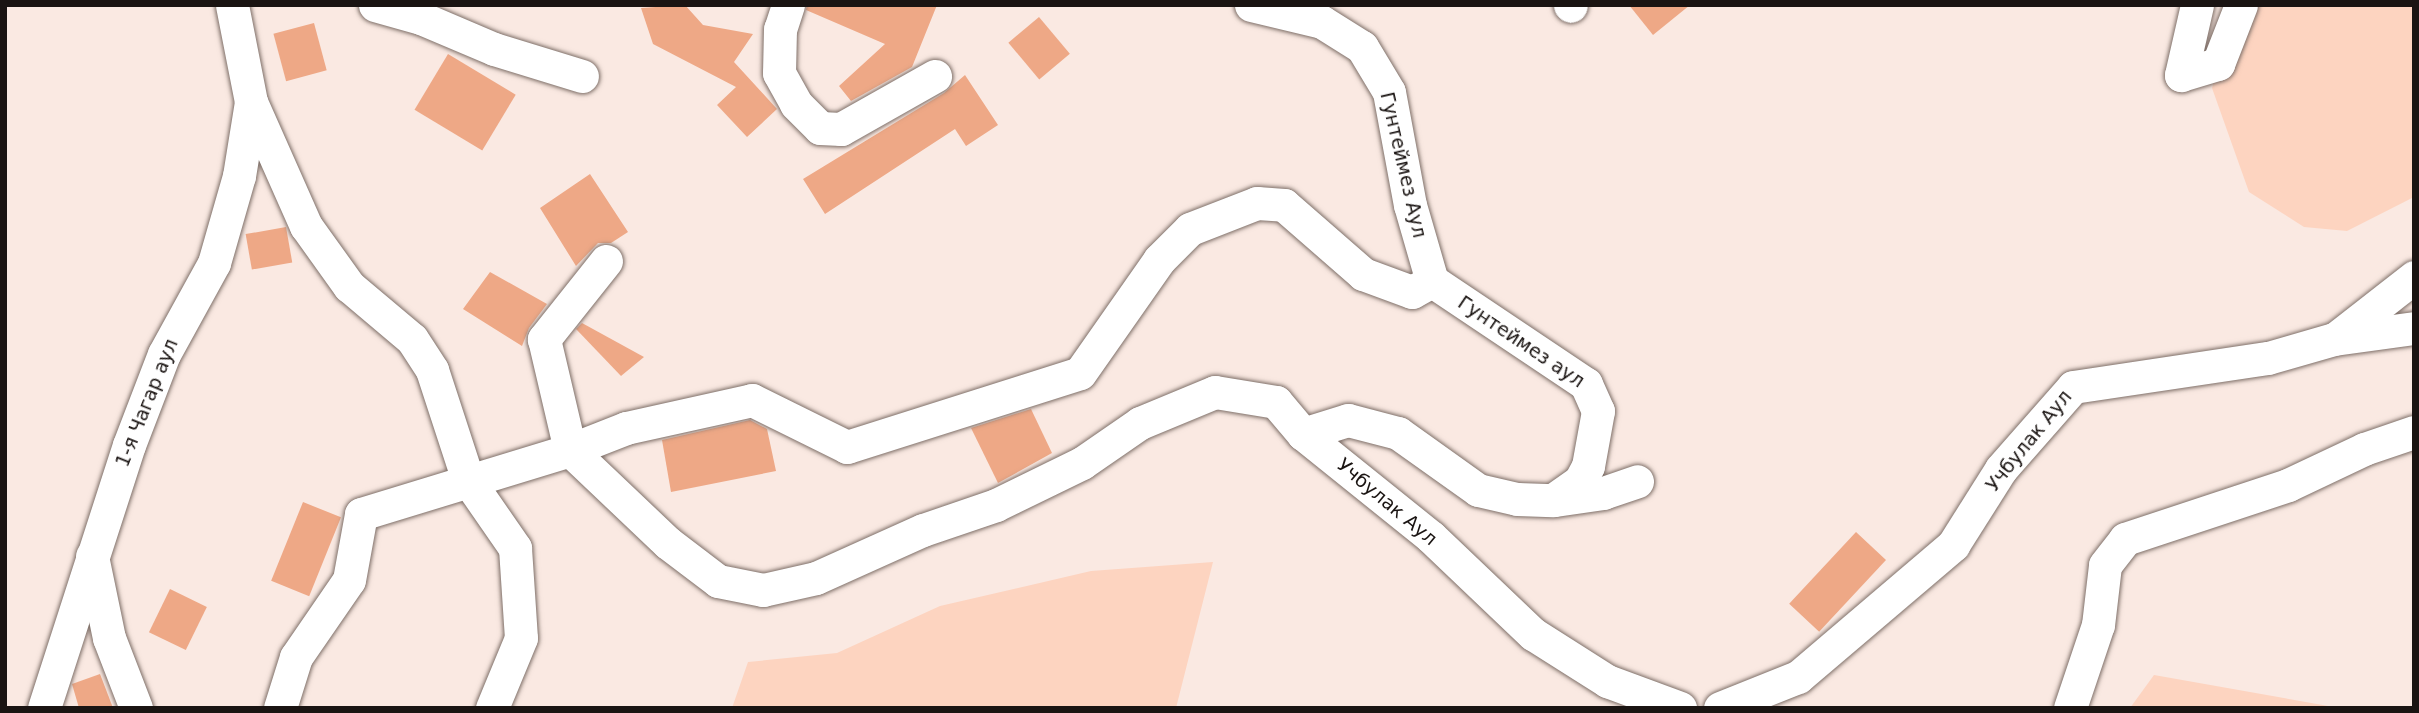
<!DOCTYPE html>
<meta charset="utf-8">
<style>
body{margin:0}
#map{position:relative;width:2419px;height:713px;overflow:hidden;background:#fae9e2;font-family:"DejaVu Sans",sans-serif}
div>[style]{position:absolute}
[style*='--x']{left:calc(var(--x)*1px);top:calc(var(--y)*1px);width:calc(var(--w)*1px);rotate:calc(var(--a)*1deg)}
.green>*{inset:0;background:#fdd4c0}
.building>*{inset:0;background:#eea886;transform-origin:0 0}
.roads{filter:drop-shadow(0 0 2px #7e6f68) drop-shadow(0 0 2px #7e6f68)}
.minor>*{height:33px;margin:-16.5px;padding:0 16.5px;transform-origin:16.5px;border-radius:16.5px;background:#fff}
span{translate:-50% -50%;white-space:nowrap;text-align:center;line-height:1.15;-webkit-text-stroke:5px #fff;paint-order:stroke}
.street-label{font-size:19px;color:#1a1412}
.frame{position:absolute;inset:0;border:7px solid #1a1412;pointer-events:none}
</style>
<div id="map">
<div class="green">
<i style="clip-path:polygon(2237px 5px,2414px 5px,2414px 197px,2347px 231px,2304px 227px,2249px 192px,2212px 88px)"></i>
<i style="clip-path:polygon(1213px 562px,1176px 708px,732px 708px,748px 662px,837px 653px,940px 606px,1091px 571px)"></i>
<i style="clip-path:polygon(2154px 675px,2328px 706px,2333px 708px,2130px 708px)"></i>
</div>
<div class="building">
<i style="clip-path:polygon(685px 5px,703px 25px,753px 34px,734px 62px,777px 109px,747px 137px,717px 105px,736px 87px,653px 44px,641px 8px)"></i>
<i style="clip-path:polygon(807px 5px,937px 5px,912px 67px,851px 101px,839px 86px,885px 44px,806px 10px)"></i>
<i style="clip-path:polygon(1629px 5px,1690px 5px,1653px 35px)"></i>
<i style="left:1039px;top:17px;width:48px;height:40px;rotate:50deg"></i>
<i style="left:314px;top:23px;width:49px;height:42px;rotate:75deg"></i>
<i style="left:448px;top:54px;width:79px;height:65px;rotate:31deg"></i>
<i style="clip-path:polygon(965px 75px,998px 125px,966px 146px,955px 129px,825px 214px,803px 179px,944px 93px)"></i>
<i style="clip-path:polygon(590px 174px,628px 232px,611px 243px,598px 243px,576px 266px,540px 208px)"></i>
<i style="left:286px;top:227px;width:36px;height:41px;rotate:80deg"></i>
<i style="clip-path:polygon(490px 272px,547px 304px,529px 328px,522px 346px,463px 309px)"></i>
<i style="clip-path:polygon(582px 323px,644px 357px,621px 376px,576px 329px)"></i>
<i style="clip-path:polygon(1031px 409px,1052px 453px,998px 483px,971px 428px)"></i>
<i style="clip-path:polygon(750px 420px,767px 429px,776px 471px,671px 492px,662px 440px)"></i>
<i style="left:303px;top:502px;width:41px;height:85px;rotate:22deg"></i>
<i style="left:1856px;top:532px;width:41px;height:98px;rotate:43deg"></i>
<i style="left:170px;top:589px;width:41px;height:48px;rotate:26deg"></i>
<i style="clip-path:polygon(100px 674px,113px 708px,79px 708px,72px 684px)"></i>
</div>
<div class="roads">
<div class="minor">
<i style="--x:232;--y:5;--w:99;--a:78.9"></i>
<i style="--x:251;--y:102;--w:136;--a:66.1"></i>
<i style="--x:306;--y:226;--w:74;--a:54.4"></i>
<i style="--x:349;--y:286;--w:82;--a:40.1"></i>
<i style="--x:412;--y:339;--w:37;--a:57"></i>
<i style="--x:432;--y:370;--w:116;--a:71.9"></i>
<i style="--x:468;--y:480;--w:83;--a:55.3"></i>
<i style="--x:515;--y:548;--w:90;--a:86.2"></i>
<i style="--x:521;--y:638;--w:76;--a:112.5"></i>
<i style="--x:375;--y:5;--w:48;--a:15.8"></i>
<i style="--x:421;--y:18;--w:79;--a:23"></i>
<i style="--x:494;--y:49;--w:92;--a:17.1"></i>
<i style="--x:788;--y:5;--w:25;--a:108"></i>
<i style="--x:780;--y:29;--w:44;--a:91.3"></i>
<i style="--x:779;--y:73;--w:35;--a:61"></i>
<i style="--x:796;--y:104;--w:34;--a:45"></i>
<i style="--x:820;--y:128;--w:21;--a:3"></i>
<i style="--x:841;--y:129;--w:108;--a:-29.4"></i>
<i style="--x:1251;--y:5;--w:73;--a:13.5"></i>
<i style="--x:1322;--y:22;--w:47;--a:32"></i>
<i style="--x:1362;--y:47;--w:52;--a:59"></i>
<i style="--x:1389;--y:92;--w:115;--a:79.5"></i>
<i style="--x:1410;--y:205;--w:79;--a:73.9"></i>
<i style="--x:1570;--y:5;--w:1;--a:45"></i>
<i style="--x:2197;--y:5;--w:72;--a:102.9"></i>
<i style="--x:2181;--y:75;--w:39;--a:-17"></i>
<i style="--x:2218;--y:64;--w:63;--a:-68.7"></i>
<i style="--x:606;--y:261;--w:100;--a:128.5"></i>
<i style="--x:544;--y:339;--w:114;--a:76.8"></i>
<i style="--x:570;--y:450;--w:60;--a:-21.4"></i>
<i style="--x:626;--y:428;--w:129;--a:-12.5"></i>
<i style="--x:752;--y:400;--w:106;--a:26.3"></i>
<i style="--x:847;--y:447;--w:244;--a:-17.6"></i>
<i style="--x:1080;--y:373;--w:138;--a:-55"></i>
<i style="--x:1159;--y:260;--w:44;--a:-45"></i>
<i style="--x:1190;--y:229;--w:72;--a:-21.2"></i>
<i style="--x:1257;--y:203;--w:27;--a:4"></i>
<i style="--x:1284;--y:205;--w:105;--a:41.1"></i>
<i style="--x:1363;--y:274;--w:52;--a:20.2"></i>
<i style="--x:1412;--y:292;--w:23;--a:-29"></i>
<i style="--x:2336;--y:338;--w:99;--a:-38"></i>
<i style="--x:1303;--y:434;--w:47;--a:-17.3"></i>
<i style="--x:1348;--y:420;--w:52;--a:14.6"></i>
<i style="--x:1398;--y:433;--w:98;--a:35.5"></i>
<i style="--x:1478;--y:490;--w:40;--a:13"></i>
<i style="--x:1517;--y:499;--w:36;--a:2"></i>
<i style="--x:1553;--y:500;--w:33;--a:-35"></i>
<i style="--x:1580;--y:481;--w:17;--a:-62"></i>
<i style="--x:1588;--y:466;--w:56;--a:-79.7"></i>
<i style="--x:1598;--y:411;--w:30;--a:-114"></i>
<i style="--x:1586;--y:384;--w:185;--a:-146.2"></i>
<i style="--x:1555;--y:500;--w:49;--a:-8.3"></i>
<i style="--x:1603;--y:493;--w:36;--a:-19"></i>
<i style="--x:92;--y:556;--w:84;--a:78.3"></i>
<i style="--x:109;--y:638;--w:75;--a:68.9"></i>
<i style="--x:44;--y:708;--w:276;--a:-72.1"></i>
<i style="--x:129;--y:445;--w:97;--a:-69"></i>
<i style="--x:164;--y:354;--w:104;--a:-61.2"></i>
<i style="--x:214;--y:263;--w:91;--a:-74"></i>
<i style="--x:239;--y:176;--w:75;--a:-80.8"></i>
<i style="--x:280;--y:708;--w:53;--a:-72.6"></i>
<i style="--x:296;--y:657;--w:93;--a:-55.5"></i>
<i style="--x:349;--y:580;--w:67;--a:-79.7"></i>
<i style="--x:361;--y:514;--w:219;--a:-17"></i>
<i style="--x:570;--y:450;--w:135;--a:43.5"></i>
<i style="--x:668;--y:543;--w:63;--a:37.2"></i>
<i style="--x:718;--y:581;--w:46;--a:11.3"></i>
<i style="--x:763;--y:590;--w:54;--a:-12.8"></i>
<i style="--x:816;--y:578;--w:117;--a:-24.2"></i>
<i style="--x:923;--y:530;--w:77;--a:-18.9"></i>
<i style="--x:996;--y:505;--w:96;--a:-26"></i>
<i style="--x:1082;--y:463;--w:70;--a:-34.6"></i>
<i style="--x:1140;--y:423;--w:81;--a:-22.5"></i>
<i style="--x:1215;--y:392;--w:62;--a:9.3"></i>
<i style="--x:1276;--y:402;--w:42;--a:49.8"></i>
<i style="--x:1303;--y:434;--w:164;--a:38.8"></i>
<i style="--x:1431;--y:537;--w:141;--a:43.6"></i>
<i style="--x:1533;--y:634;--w:88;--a:32.4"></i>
<i style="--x:1607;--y:681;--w:78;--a:20.3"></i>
<i style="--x:1720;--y:708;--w:84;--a:-21.7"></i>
<i style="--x:1798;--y:677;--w:204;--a:-40.4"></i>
<i style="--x:1953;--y:545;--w:90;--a:-57.7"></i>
<i style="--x:2001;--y:469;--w:109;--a:-48.7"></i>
<i style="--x:2073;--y:387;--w:197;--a:-8.5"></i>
<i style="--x:2268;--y:358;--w:69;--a:-16.1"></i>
<i style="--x:2334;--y:339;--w:81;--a:-7.8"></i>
<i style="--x:2070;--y:708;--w:88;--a:-71.4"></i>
<i style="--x:2098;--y:625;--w:60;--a:-83.3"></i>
<i style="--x:2105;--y:565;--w:33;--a:-52"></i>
<i style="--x:2125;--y:539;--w:172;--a:-18.3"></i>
<i style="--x:2288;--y:485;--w:84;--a:-25.3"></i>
<i style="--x:2364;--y:449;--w:53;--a:-18.8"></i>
</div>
</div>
<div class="street-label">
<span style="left:1403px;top:165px;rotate:77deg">Гунтеймез Аул</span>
<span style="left:1521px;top:342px;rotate:34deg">Гунтеймез аул</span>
<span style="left:147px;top:403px;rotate:-68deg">1-я Чагар аул</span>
<span style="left:2029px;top:441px;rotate:-51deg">Учбулак Аул</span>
<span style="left:1387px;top:502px;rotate:40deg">Учбулак Аул</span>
</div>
<div class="frame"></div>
</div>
